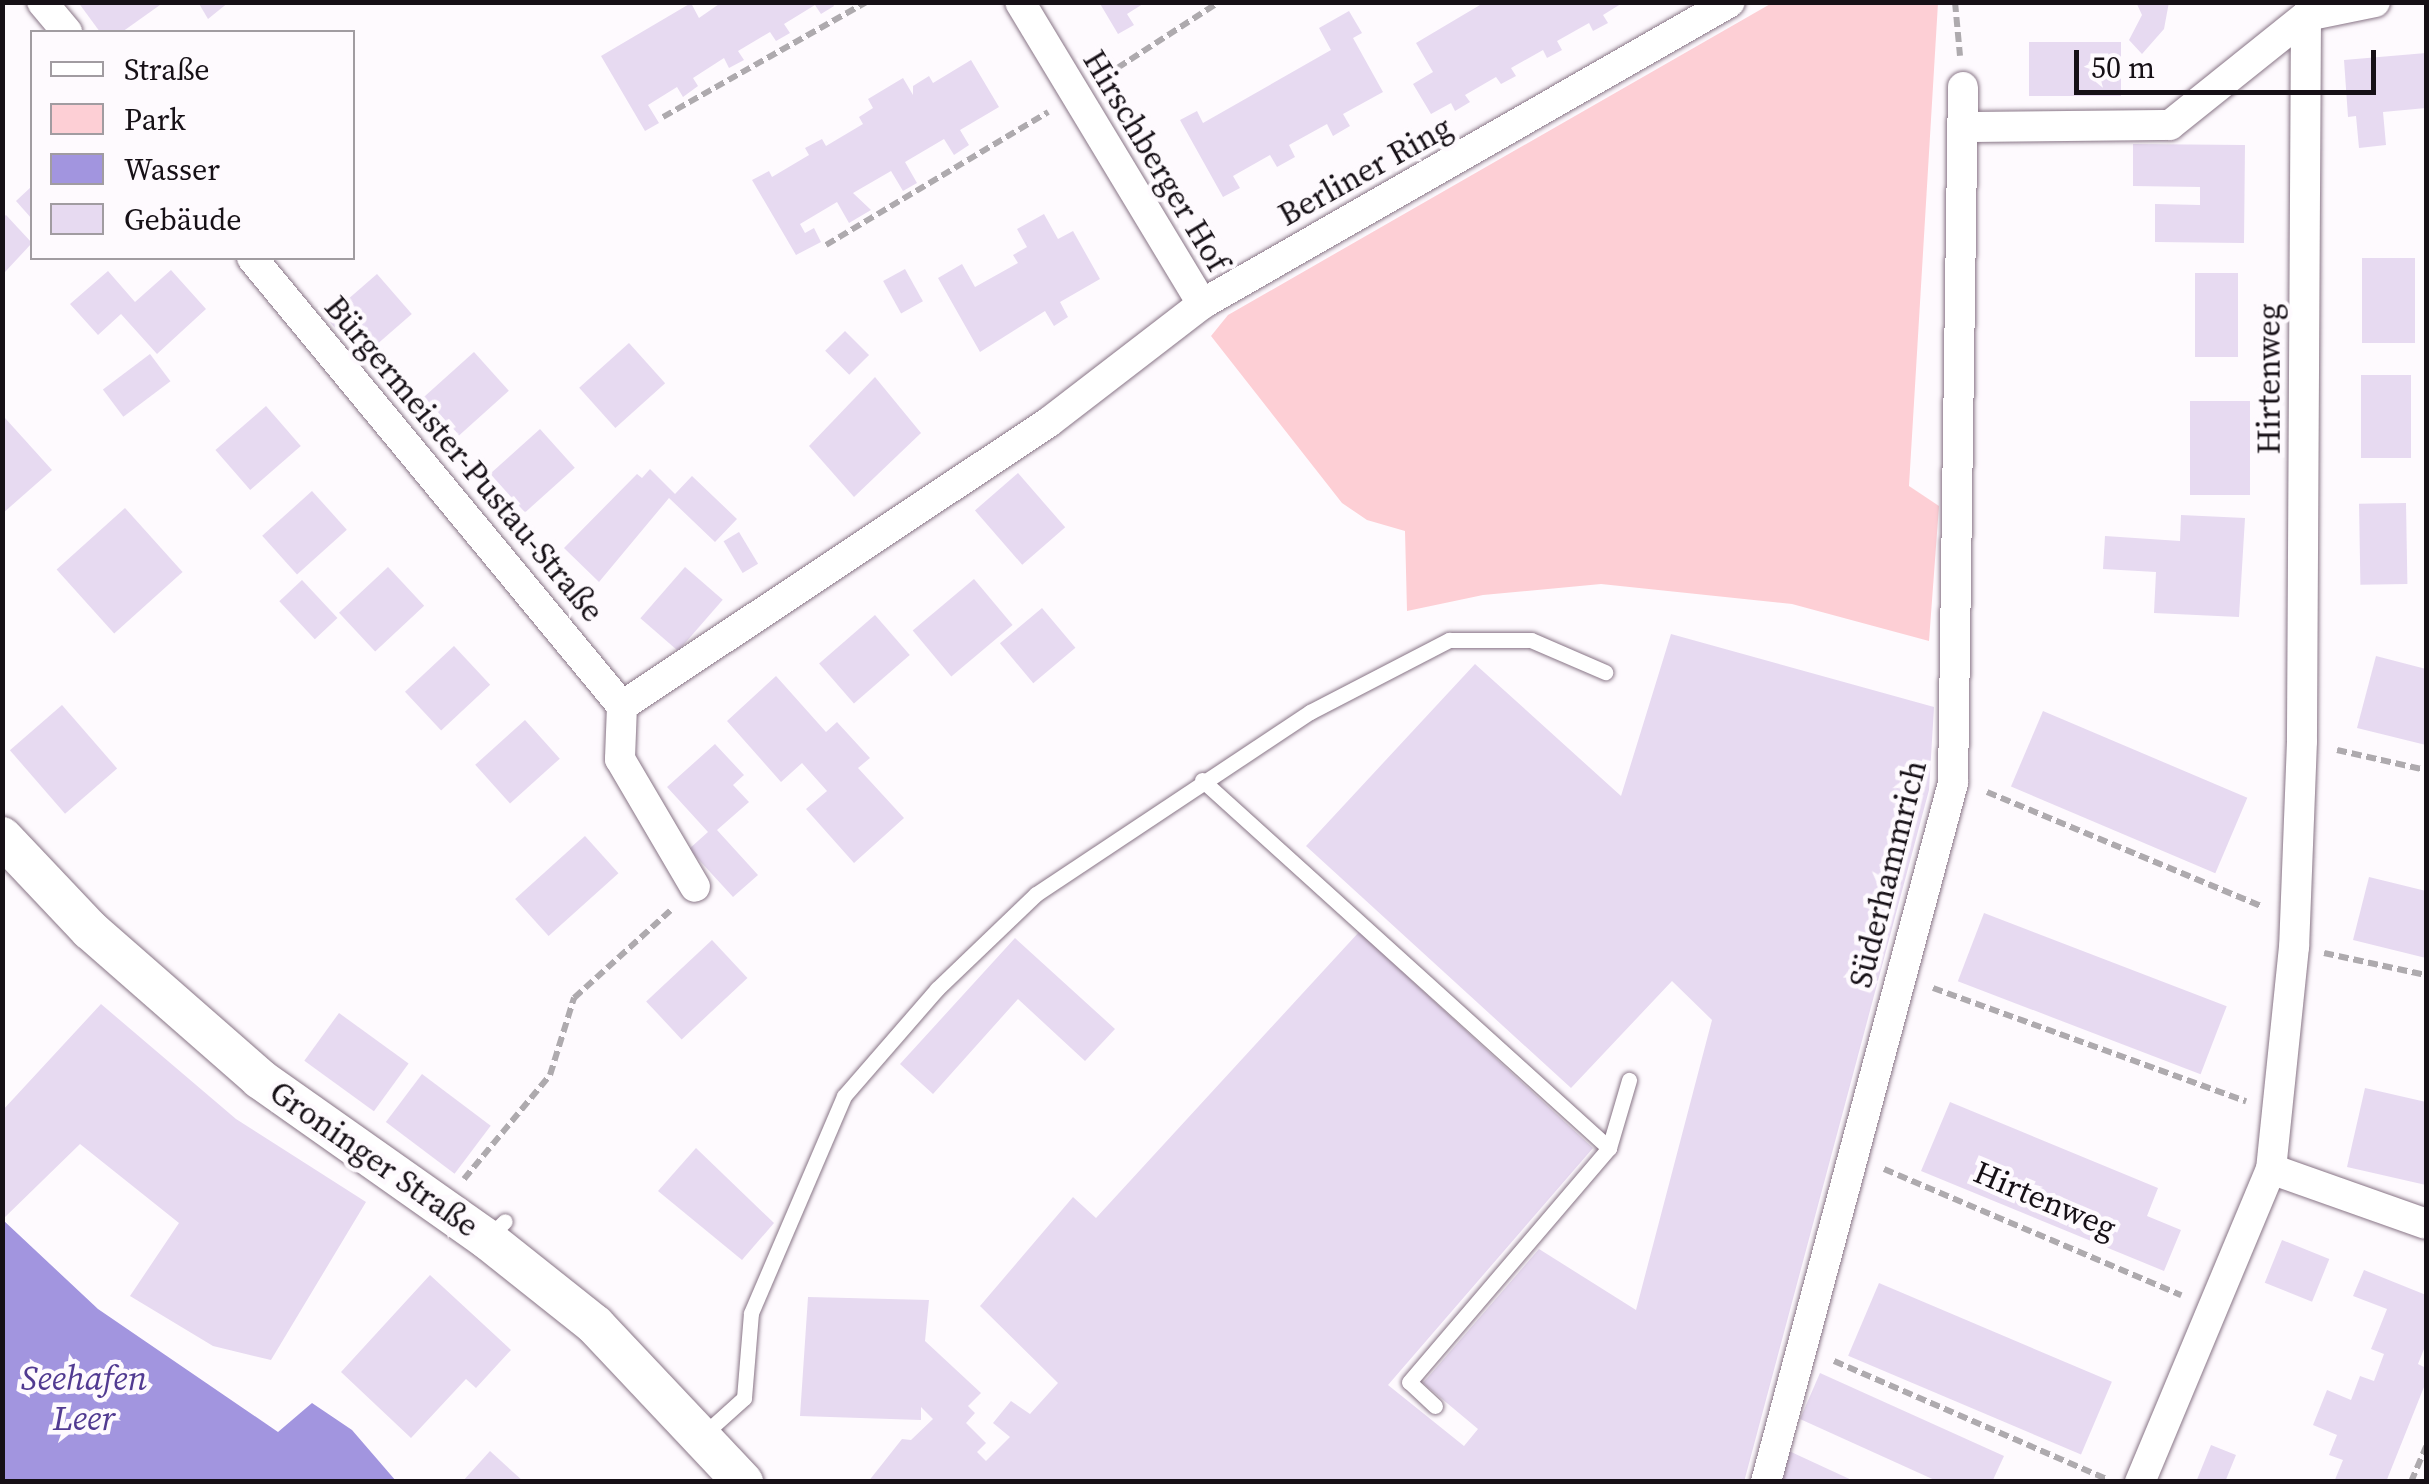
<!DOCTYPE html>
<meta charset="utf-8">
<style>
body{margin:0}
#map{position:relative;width:2429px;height:1484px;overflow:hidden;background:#fefafe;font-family:"Source Serif 4",serif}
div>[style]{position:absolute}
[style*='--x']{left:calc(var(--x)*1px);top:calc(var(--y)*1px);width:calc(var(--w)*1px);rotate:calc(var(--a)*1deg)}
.green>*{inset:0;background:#fdcfd5}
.water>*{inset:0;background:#a295df}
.building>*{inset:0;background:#e7daf1;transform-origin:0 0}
.path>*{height:6px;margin-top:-3px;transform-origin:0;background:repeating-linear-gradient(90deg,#aeaaae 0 10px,transparent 0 15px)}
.roads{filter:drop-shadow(0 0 2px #887586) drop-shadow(0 0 2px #887586)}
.service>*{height:15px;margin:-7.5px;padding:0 7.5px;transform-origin:7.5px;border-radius:7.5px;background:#fff}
.minor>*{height:30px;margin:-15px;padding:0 15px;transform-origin:15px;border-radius:15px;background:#fff}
.tertiary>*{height:40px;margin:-20px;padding:0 20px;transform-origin:20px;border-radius:20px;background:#fff}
span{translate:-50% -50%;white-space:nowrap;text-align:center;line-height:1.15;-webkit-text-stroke:9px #fefafe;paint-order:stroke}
.street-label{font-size:32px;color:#161016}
.water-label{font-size:35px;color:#513a91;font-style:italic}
.frame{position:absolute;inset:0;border:5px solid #161016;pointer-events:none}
.legend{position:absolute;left:30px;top:30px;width:325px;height:230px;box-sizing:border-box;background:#fefafe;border:2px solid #a19ca1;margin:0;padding:12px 18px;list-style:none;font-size:30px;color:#161016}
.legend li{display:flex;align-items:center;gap:20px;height:50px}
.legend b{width:50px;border:2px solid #a19ca1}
.scale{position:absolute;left:2074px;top:50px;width:302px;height:45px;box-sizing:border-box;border:5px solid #161016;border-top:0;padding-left:12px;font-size:30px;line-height:35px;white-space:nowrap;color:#161016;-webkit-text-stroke:8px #fefafe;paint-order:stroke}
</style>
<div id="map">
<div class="green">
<i style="clip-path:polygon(1772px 3px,1938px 3px,1909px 486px,1939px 506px,1929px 641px,1792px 604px,1601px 584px,1483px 595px,1407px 611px,1405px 531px,1367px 520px,1342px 503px,1211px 336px,1228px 315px)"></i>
</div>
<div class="water">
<i style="clip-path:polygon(3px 1220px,98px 1309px,278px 1432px,312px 1403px,352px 1430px,396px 1481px,3px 1481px)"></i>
</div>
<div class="building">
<i style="clip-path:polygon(78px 2px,158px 2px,160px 5px,122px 32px,100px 32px)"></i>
<i style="clip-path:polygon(198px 2px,229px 2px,208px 19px)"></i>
<i style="clip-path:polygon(722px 2px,832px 2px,834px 6px,821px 14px,815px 5px,784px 24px,790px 33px,776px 41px,770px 32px,738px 51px,744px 60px,729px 68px,724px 58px,693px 78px,698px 86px,683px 97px,677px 87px,648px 105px,659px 123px,645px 131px,601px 56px,691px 3px,699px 18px)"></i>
<i style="clip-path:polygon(1099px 2px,1146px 2px,1127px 14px,1134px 25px,1118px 34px)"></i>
<i style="clip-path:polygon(1485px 2px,1624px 2px,1603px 15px,1608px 23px,1593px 31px,1589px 23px,1557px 41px,1562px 50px,1547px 58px,1543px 50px,1511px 68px,1516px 76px,1501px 84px,1496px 77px,1465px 95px,1470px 102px,1455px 111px,1451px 103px,1431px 114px,1413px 84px,1433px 72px,1416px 43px)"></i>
<i style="clip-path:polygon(2136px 2px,2169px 2px,2164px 29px,2142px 54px,2129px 40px,2142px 15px)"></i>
<i style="clip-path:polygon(1349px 11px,1362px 33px,1353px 38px,1383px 92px,1343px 114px,1350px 126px,1333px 136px,1327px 124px,1289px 145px,1295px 157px,1277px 167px,1270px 155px,1233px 176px,1240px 188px,1223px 197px,1180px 120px,1197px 111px,1203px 123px,1331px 50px,1319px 28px)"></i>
<i style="left:2121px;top:42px;width:54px;height:92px;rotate:90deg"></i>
<i style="clip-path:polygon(2426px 53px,2426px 108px,2383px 112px,2386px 145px,2359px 148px,2356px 116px,2348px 117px,2344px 60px)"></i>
<i style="clip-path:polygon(971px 60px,999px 107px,960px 130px,969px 145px,954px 155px,944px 139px,905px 162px,917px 183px,903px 191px,891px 171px,853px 193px,871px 210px,849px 223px,837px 202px,800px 224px,805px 233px,814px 228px,821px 242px,796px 255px,752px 180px,769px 171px,772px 177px,809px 155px,805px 148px,822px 139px,826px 146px,863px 124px,859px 117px,873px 108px,868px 99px,903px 78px,913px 95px,913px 86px,929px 76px,933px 83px)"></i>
<i style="clip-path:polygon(2133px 144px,2245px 145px,2244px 243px,2155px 242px,2155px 204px,2200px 205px,2200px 187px,2133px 186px)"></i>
<i style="clip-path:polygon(32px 186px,32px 219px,16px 201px)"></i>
<i style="clip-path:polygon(1044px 214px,1058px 239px,1073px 231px,1100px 279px,1060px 302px,1068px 317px,1054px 326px,1045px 311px,980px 352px,938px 278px,962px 264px,975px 287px,1018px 263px,1013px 255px,1027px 247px,1017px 229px)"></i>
<i style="clip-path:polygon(6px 215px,32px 243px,5px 272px,2px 218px)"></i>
<i style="left:2362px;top:258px;width:53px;height:85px"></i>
<i style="left:905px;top:269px;width:37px;height:25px;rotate:61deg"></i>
<i style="clip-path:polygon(171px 270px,206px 309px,157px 354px,121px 314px,98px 335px,70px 304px,108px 271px,135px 302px)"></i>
<i style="left:2195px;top:273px;width:43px;height:84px"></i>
<i style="left:377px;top:274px;width:53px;height:67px;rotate:49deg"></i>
<i style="left:845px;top:331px;width:34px;height:28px;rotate:45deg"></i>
<i style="left:629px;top:343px;width:54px;height:67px;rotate:48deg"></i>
<i style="left:474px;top:352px;width:52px;height:67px;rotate:48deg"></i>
<i style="left:150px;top:354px;width:34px;height:59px;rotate:53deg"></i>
<i style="left:2361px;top:375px;width:50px;height:83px"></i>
<i style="clip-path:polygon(875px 377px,921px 433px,854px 497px,809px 446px)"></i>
<i style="left:2190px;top:401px;width:60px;height:94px"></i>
<i style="left:266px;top:406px;width:53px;height:67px;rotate:49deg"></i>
<i style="clip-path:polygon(5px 418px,52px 470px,2px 514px,2px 420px)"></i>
<i style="left:540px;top:429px;width:52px;height:67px;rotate:48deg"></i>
<i style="clip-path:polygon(650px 469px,675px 494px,692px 476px,737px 519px,715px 542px,669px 498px,599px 582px,564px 548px,637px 474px,642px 478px)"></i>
<i style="left:1018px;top:473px;width:72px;height:57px;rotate:49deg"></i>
<i style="left:312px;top:491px;width:52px;height:67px;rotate:48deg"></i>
<i style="left:2406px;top:503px;width:81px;height:47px;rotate:89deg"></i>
<i style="left:125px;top:508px;width:86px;height:92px;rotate:48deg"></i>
<i style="clip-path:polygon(2181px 515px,2245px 518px,2239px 617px,2154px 613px,2156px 572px,2103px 569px,2105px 536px,2180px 541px)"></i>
<i style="left:739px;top:532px;width:37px;height:18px;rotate:59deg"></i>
<i style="left:388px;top:567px;width:53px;height:67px;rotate:47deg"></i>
<i style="left:685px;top:567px;width:50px;height:68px;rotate:41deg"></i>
<i style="left:974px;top:579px;width:60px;height:80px;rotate:50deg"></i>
<i style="left:302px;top:580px;width:52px;height:31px;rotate:47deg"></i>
<i style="left:1042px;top:608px;width:52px;height:55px;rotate:50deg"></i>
<i style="left:875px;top:615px;width:53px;height:74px;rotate:49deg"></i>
<i style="clip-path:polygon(1671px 634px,1934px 707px,1929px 790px,1744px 1482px,868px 1482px,902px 1439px,911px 1440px,933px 1419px,921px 1407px,921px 1420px,800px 1416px,808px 1297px,929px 1300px,925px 1341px,981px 1393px,968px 1406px,975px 1413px,966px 1423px,986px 1443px,977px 1452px,986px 1461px,1010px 1437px,993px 1423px,1011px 1401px,1030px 1414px,1058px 1383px,980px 1306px,1073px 1197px,1096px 1218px,1359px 932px,1593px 1148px,1388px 1385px,1464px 1446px,1478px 1429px,1423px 1383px,1539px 1249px,1636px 1310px,1712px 1020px,1672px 981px,1571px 1088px,1306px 846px,1475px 664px,1621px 796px)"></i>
<i style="left:454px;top:646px;width:53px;height:67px;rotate:47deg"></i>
<i style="clip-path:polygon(2376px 656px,2426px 669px,2426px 745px,2357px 728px)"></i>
<i style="clip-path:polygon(776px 676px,826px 732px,837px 722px,870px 758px,858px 768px,904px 818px,854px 863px,806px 809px,827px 791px,802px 763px,781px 782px,727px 721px)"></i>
<i style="left:62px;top:705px;width:84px;height:69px;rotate:49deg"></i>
<i style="left:2043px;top:711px;width:222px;height:82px;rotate:23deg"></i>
<i style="left:525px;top:720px;width:52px;height:67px;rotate:48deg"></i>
<i style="clip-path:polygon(715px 744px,744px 775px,733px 785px,749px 802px,717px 830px,758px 875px,733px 897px,689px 849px,708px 832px,667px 787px)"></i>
<i style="left:585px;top:836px;width:50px;height:94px;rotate:48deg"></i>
<i style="clip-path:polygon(2369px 877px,2426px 891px,2426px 958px,2353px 940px)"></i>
<i style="left:1984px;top:913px;width:260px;height:73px;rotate:21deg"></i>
<i style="clip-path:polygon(1015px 938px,1115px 1029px,1085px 1061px,1018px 999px,933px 1094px,900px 1064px)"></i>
<i style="left:712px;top:940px;width:52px;height:90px;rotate:47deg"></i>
<i style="clip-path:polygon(101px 1004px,236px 1119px,366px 1202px,271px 1360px,213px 1346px,130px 1296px,179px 1223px,80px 1144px,2px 1220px,2px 1111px)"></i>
<i style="left:339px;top:1013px;width:86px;height:59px;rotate:36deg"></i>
<i style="left:422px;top:1074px;width:86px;height:60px;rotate:37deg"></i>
<i style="clip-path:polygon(2365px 1088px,2426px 1102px,2426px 1185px,2347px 1167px)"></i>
<i style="clip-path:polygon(1950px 1102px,2158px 1188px,2147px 1216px,2181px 1230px,2164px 1271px,1921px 1171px)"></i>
<i style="clip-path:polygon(696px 1148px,774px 1223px,742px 1260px,658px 1191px)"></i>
<i style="left:2282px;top:1240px;width:51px;height:46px;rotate:22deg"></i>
<i style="clip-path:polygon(2364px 1270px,2426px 1295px,2426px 1344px,2418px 1364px,2426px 1368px,2426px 1382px,2386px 1482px,2334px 1482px,2343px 1460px,2329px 1455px,2337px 1435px,2313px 1425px,2327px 1390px,2351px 1400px,2360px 1376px,2374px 1381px,2384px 1354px,2371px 1349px,2387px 1309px,2353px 1296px)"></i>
<i style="clip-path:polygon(430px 1275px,511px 1350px,476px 1388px,466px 1379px,411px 1438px,341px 1372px)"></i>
<i style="left:1879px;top:1283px;width:253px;height:79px;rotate:23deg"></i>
<i style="clip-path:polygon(1820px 1373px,2004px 1456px,1992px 1482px,1939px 1482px,1800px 1419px)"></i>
<i style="clip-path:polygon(2211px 1445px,2236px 1455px,2225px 1482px,2196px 1482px)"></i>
<i style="clip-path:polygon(490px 1451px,524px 1482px,462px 1482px)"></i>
<i style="clip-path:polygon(1789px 1451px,1856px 1482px,1776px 1482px)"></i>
</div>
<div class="path">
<i style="--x:1955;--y:2;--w:54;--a:84.7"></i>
<i style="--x:1105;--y:76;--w:136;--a:-33"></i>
<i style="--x:663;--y:117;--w:233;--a:-29.5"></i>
<i style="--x:826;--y:245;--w:259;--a:-30.9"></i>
<i style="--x:2337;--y:750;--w:91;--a:12.7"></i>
<i style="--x:1987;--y:792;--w:297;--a:22.6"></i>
<i style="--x:2324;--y:953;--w:104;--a:12.2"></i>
<i style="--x:1933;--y:988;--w:333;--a:19.9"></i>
<i style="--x:1884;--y:1169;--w:323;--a:23"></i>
<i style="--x:464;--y:1179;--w:135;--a:-50.4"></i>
<i style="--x:550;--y:1075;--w:81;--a:-72.7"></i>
<i style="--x:574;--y:998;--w:132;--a:-42.2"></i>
<i style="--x:1834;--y:1361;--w:297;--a:23.4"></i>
<i style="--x:2411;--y:1482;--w:39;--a:-67"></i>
</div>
<div class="roads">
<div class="service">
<i style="--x:1202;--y:780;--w:549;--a:42.12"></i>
<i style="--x:1609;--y:1148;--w:71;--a:-73.6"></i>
<i style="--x:487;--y:1239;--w:25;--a:-45"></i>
<i style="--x:1435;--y:1406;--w:35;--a:-137"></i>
<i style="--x:1409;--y:1382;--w:308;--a:-49.5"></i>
<i style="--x:704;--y:1434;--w:54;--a:-42"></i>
<i style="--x:744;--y:1398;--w:85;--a:-85.3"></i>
<i style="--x:751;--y:1313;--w:236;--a:-66.8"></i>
<i style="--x:844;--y:1096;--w:142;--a:-49"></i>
<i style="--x:937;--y:989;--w:137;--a:-43.8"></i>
<i style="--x:1036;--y:894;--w:329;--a:-33.6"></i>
<i style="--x:1310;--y:712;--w:157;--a:-27.4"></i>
<i style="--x:1449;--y:640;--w:82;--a:0"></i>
<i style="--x:1531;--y:640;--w:81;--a:23.4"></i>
</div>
<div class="minor">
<i style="--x:42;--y:2;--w:39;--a:50"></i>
<i style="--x:1020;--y:2;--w:353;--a:58.9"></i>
<i style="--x:2375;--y:2;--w:70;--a:168.5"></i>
<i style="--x:2306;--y:16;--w:725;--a:90.32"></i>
<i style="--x:2302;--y:741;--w:206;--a:92.2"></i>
<i style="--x:2294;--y:947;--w:223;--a:95.9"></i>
<i style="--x:2271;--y:1169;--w:164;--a:19.5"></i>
<i style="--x:1964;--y:127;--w:206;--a:-0.6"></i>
<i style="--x:2170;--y:125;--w:174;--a:-38.7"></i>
<i style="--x:252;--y:258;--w:581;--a:50.45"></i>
<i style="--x:622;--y:706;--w:513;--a:-33.63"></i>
<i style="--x:1049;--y:422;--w:193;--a:-37.6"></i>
<i style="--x:1202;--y:304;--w:608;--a:-29.77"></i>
<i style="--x:622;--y:706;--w:53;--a:92.2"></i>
<i style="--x:620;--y:759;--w:148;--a:59.6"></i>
<i style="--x:1766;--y:1482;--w:724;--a:-75.02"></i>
<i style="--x:1953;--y:783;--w:696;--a:-89.18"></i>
<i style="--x:2140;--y:1482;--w:339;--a:-67.3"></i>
</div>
<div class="tertiary">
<i style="--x:2;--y:837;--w:128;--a:46.6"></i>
<i style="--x:90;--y:930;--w:226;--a:41.2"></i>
<i style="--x:260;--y:1079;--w:278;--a:35.2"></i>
<i style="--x:487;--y:1239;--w:138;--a:38.5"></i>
<i style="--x:595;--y:1325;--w:216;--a:46.7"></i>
</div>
</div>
<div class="street-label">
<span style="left:1156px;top:161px;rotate:59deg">Hirschberger Hof</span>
<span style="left:1365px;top:171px;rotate:-29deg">Berliner Ring</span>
<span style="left:2269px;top:379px;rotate:-90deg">Hirtenweg</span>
<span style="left:464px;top:459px;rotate:50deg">Bürgermeister-Pustau-Straße</span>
<span style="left:1888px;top:874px;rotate:-76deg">Süderhammrich</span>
<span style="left:374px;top:1159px;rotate:35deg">Groninger Straße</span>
<span style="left:2045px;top:1200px;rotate:23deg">Hirtenweg</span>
</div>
<div class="water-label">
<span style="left:84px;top:1398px">Seehafen<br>Leer</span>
</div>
<div class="frame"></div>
<ul class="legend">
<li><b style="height:12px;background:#fff"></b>Straße</li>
<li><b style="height:28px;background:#fdcfd5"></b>Park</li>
<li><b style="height:28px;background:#a295df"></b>Wasser</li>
<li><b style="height:28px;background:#e7daf1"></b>Gebäude</li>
</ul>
<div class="scale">50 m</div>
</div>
